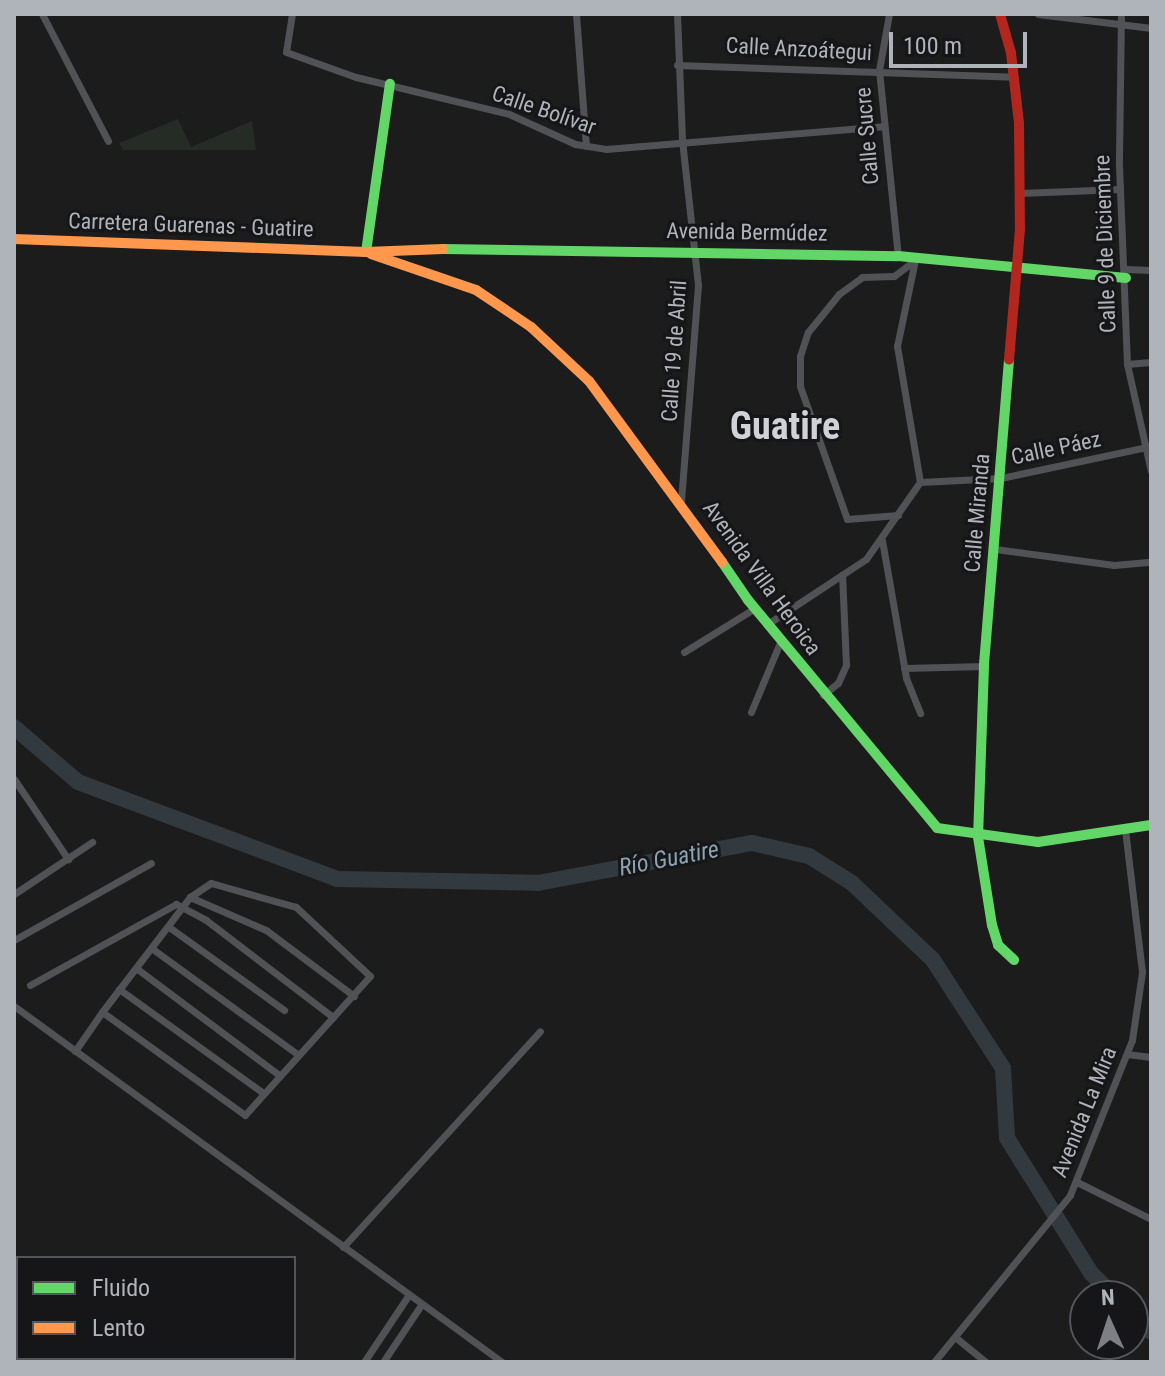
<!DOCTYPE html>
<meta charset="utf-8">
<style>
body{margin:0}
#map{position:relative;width:1165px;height:1376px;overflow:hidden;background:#1c1c1c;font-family:"Roboto Condensed",sans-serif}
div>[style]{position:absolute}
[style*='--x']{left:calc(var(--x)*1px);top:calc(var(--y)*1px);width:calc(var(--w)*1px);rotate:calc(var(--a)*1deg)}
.green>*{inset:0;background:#252b25}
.river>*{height:16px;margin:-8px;padding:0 8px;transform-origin:8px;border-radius:8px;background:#323a3f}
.street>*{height:7px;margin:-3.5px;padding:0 3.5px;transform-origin:3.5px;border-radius:3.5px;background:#515255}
.fast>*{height:10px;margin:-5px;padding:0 5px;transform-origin:5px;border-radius:5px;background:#63d668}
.slow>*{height:10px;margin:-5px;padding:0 5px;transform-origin:5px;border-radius:5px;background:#ff974d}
.jam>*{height:10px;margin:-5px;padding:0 5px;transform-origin:5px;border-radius:5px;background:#b3261e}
span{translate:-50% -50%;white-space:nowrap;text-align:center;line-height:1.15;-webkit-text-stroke:6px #161618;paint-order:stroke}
.street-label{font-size:22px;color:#afb4bb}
.water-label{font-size:24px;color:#8ba2b1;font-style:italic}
.town-label{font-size:38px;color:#d0d2d7;font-weight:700}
.frame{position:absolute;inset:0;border:16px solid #afb4bb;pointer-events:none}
.legend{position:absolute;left:16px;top:1256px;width:280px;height:104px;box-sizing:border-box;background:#161618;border:2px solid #535559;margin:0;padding:10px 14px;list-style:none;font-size:24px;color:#afb4bb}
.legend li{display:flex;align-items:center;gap:16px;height:40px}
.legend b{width:40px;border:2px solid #535559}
.north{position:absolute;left:1069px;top:1280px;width:80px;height:80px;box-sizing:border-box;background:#161618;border:2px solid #535559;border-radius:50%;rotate:357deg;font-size:22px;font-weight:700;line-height:32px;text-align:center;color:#afb4bb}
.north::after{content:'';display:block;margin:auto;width:28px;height:36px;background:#7c7f83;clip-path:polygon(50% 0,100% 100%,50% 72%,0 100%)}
.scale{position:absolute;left:889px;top:32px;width:138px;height:36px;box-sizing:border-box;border:4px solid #afb4bb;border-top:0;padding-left:10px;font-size:24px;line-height:28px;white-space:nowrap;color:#afb4bb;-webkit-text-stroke:6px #161618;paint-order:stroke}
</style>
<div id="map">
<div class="green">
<i style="clip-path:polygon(178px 119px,191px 147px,252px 121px,256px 150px,123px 150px,119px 143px)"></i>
</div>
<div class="river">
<i style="--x:14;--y:727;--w:84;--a:40.7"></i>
<i style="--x:78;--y:782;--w:277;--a:20.5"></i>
<i style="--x:337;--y:879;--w:201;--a:1.1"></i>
<i style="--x:538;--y:883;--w:218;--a:-10.6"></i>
<i style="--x:752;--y:843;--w:58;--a:12.8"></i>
<i style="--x:809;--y:856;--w:51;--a:32.1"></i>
<i style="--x:852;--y:883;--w:112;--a:43.5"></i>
<i style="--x:933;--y:960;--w:129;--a:57.1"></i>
<i style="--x:1003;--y:1068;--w:70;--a:86.7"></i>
<i style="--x:1007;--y:1138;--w:159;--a:58.1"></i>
<i style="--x:1091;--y:1273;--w:33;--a:45"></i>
<i style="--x:1133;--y:1314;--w:25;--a:45"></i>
</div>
<div class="street">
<i style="--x:42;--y:14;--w:143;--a:62.5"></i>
<i style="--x:292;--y:14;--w:38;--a:99"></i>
<i style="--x:286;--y:52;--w:74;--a:19.7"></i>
<i style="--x:356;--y:77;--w:157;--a:13.6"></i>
<i style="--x:509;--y:114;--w:72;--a:24.4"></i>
<i style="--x:575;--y:144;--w:31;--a:9"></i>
<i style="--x:606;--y:149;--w:278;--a:-4.7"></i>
<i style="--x:576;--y:14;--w:132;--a:85.7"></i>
<i style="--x:677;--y:14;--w:126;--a:87.7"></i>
<i style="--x:682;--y:140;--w:146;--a:83.7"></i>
<i style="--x:698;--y:285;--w:216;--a:94.5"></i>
<i style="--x:889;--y:14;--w:57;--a:100.1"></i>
<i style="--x:879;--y:70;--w:187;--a:84.2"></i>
<i style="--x:1038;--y:14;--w:114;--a:7.1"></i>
<i style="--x:1121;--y:14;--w:151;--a:90.8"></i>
<i style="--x:1119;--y:165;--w:199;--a:87.7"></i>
<i style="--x:1127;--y:364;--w:110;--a:77.4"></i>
<i style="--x:677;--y:65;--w:337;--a:2"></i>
<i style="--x:1020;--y:193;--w:100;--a:-2.3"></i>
<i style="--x:915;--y:260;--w:88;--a:101.8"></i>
<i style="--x:897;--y:346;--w:138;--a:80.4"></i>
<i style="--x:1125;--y:269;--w:26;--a:2"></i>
<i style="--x:1127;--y:364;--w:24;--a:-5"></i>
<i style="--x:920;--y:482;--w:81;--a:-2.8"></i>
<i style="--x:1001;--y:478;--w:153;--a:-12"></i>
<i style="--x:898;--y:515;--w:51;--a:175.5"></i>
<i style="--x:847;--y:519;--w:141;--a:-109.5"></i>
<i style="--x:800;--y:386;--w:30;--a:-90"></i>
<i style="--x:800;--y:356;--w:25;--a:-72"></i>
<i style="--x:808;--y:332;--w:49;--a:-50.8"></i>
<i style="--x:839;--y:294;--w:29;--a:-36"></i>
<i style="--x:862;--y:277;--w:32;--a:-2"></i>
<i style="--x:894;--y:276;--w:26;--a:-37"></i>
<i style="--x:882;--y:540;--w:140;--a:80.1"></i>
<i style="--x:906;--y:678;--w:38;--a:68"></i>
<i style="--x:995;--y:549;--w:120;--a:7.7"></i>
<i style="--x:1114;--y:565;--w:37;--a:-5"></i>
<i style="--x:769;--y:623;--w:116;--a:-33.4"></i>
<i style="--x:866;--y:559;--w:94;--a:-55"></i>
<i style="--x:684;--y:652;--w:84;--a:-31.8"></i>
<i style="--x:904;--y:668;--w:80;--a:-1.4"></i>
<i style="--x:823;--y:695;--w:19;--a:-39"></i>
<i style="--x:838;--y:683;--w:20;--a:-66"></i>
<i style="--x:846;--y:665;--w:90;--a:-92.5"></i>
<i style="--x:751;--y:712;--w:78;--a:-67.4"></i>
<i style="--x:14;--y:779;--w:97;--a:56"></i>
<i style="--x:14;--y:894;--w:94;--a:-33.7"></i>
<i style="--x:190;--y:897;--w:83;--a:23.5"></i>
<i style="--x:266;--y:930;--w:110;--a:36.9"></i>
<i style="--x:169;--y:927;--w:142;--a:35.8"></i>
<i style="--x:14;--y:940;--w:157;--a:-29.3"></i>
<i style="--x:154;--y:950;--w:177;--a:36"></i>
<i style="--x:136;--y:968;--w:179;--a:36.8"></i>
<i style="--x:30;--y:985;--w:167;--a:-29"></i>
<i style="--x:176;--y:904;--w:34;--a:28"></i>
<i style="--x:206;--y:920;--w:160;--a:37.4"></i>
<i style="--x:119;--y:989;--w:178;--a:35.8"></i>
<i style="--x:14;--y:1006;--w:604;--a:36.11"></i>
<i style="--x:75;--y:1051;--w:47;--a:-55.3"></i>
<i style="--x:102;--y:1012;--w:145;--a:-52.6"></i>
<i style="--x:190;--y:897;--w:25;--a:-34"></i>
<i style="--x:211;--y:883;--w:88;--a:15.8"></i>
<i style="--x:296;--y:907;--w:101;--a:43"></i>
<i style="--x:370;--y:976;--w:187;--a:132"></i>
<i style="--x:245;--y:1115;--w:176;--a:-144.2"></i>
<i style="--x:1127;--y:1054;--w:24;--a:7"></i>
<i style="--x:1077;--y:1182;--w:83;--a:26.6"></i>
<i style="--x:343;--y:1247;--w:292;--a:-47.6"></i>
<i style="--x:955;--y:1337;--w:40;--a:39"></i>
<i style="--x:364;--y:1362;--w:79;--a:-56.3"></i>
<i style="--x:383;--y:1362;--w:69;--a:-56.3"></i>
<i style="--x:934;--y:1362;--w:215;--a:-50.8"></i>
<i style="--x:1070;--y:1195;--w:167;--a:-68.2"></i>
<i style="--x:1132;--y:1040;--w:69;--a:-81.6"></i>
<i style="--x:1142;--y:972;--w:144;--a:-96.8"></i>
</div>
<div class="fast">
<i style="--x:443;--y:249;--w:455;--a:0.9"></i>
<i style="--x:898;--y:256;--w:229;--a:5.5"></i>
<i style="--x:366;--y:252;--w:170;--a:-81.9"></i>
<i style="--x:1009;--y:360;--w:307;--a:94.7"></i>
<i style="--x:984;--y:666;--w:171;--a:92"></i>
<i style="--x:978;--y:837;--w:89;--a:81"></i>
<i style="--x:992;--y:925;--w:21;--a:73"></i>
<i style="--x:998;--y:945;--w:22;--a:43"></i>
<i style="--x:722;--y:562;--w:46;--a:55.6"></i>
<i style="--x:748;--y:600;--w:296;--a:50.3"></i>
<i style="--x:937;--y:828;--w:102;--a:7.9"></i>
<i style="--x:1038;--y:842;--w:114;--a:-8.6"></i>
</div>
<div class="slow">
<i style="--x:14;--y:239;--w:352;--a:2.1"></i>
<i style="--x:366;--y:252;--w:77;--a:-2.2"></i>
<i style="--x:371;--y:254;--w:111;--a:18.9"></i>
<i style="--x:476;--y:290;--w:66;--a:33.9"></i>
<i style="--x:531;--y:327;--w:79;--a:43"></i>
<i style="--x:589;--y:381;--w:225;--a:53.7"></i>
</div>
<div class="jam">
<i style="--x:1000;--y:14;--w:41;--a:74.2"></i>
<i style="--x:1011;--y:53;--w:70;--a:83.5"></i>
<i style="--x:1019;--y:123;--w:106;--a:89.5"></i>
<i style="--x:1020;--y:229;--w:131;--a:94.8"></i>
</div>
<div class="street-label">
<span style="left:799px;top:49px;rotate:3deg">Calle Anzoátegui</span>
<span style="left:544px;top:110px;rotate:19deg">Calle Bolívar</span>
<span style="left:867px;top:136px;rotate:-95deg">Calle Sucre</span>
<span style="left:191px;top:225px;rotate:2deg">Carretera Guarenas - Guatire</span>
<span style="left:747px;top:232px;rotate:1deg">Avenida Bermúdez</span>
<span style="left:1105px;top:244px;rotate:-92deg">Calle 9 de Diciembre</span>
<span style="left:674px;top:351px;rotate:-86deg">Calle 19 de Abril</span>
<span style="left:1056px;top:448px;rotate:-12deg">Calle Páez</span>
<span style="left:977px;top:513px;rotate:-85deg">Calle Miranda</span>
<span style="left:762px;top:578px;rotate:54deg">Avenida Villa Heroica</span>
<span style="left:1084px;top:1112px;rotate:-68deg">Avenida La Mira</span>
</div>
<div class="water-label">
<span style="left:669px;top:859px;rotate:-11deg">Río Guatire</span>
</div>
<div class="town-label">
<span style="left:785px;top:427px">Guatire</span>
</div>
<div class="frame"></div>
<ul class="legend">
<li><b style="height:10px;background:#63d668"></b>Fluido</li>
<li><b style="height:10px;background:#ff974d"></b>Lento</li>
</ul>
<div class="north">N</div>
<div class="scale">100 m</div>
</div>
